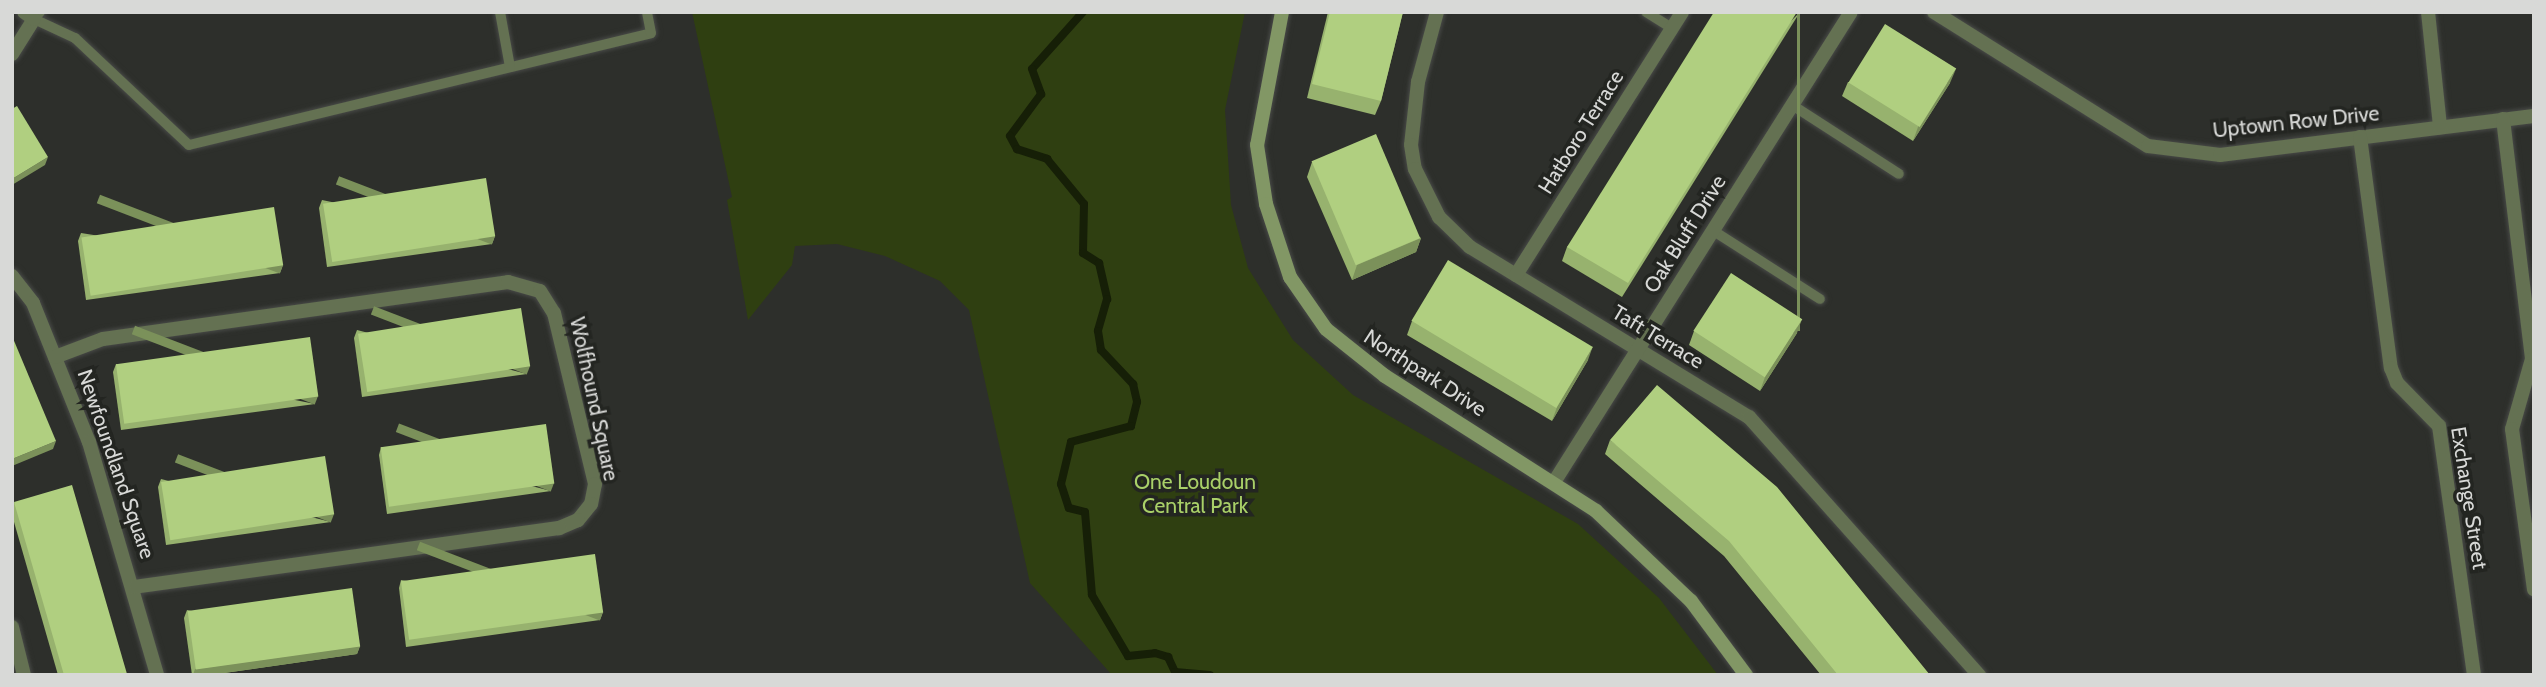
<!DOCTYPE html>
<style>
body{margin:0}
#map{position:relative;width:2546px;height:687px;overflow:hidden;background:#2d2f2b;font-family:Cabin,sans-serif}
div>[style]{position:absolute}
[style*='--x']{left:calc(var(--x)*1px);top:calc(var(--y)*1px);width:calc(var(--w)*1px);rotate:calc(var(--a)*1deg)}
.green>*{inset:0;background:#2f3f11}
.stream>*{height:8px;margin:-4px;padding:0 4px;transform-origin:4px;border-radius:4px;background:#161f07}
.roads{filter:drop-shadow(0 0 2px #484a47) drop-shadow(0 0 2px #484a47)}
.lane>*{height:10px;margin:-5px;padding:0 5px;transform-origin:5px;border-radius:5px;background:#647152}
.street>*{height:14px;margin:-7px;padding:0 7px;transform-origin:7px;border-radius:7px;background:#647152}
.secondary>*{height:14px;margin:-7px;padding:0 7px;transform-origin:7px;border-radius:7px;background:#829765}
.wall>*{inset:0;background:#97b26e}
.shaded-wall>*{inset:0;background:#7b915a;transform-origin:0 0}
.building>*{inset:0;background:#b0cf80;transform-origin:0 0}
span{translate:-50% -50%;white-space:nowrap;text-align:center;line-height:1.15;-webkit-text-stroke:7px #232521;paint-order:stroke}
.street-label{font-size:21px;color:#d8d9d7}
.park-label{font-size:21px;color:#a9d068}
.frame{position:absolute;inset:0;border:14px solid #d8d9d7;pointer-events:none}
</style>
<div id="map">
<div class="green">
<i style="clip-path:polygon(692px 12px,1245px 12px,1225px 110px,1231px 205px,1248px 268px,1293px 340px,1353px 395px,1578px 524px,1659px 598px,1718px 675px,1112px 675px,1030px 583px,969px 310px,940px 281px,885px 256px,837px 244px,795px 246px,792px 265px,748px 320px,727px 200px,732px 197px)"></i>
</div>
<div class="stream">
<i style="--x:1083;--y:12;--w:76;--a:131.8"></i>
<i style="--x:1032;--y:69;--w:27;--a:70"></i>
<i style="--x:1041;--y:94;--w:52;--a:126.4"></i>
<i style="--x:1010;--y:136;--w:15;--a:62"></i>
<i style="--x:1017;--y:149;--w:32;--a:18"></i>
<i style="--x:1047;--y:159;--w:58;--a:50.6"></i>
<i style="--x:1084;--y:204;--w:49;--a:91.2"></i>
<i style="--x:1083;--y:253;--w:19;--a:32"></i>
<i style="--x:1099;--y:263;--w:37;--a:77"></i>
<i style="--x:1107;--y:299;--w:33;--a:106"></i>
<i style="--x:1098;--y:331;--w:19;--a:81"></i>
<i style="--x:1101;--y:350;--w:47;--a:46.7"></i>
<i style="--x:1133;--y:384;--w:18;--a:77"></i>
<i style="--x:1137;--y:402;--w:25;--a:104"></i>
<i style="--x:1131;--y:426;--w:62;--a:165.1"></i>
<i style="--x:1071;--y:442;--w:43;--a:103.4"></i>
<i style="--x:1061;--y:484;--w:25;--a:72"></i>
<i style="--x:1069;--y:508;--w:16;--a:14"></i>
<i style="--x:1085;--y:512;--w:83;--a:85.2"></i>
<i style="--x:1092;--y:595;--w:71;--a:59.5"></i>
<i style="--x:1128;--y:656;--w:27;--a:-6"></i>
<i style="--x:1155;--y:653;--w:14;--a:17"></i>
<i style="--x:1168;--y:657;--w:17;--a:65"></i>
<i style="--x:1175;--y:672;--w:35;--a:5"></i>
</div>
<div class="roads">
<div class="lane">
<i style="--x:40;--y:12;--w:9;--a:131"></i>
<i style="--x:34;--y:19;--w:45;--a:24.9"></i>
<i style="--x:75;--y:38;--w:156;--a:43.2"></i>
<i style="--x:189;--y:145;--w:475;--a:-13.6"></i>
<i style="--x:651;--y:33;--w:21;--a:-101"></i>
<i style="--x:500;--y:12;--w:56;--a:79.7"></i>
<i style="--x:1646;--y:12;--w:31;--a:32"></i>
<i style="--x:1792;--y:105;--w:127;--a:32.8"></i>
<i style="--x:1712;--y:230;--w:128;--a:32.6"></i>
</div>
<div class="street">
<i style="--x:1437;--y:12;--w:73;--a:105.2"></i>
<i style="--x:1418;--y:82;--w:63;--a:96.3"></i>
<i style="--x:1411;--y:145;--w:24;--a:81"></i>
<i style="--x:1415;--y:169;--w:54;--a:63.4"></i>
<i style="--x:1439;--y:217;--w:43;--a:44.1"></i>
<i style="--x:1470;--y:247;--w:327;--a:31.4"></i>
<i style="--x:1749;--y:417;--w:346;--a:48.3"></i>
<i style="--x:1934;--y:12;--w:252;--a:32.1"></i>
<i style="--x:2148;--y:146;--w:73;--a:7.1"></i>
<i style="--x:2220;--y:155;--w:316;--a:-7.1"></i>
<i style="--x:2428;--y:12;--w:116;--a:84"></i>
<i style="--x:12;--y:54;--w:41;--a:-57.8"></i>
<i style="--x:34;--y:19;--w:12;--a:-145"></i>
<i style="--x:2503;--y:119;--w:242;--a:83.1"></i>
<i style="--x:2532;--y:359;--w:73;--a:105.9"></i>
<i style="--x:2512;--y:429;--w:162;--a:82.2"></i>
<i style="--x:2360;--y:137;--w:233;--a:82.4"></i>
<i style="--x:2391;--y:368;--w:16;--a:68"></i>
<i style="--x:2397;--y:383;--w:60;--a:45.7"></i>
<i style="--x:2439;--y:426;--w:251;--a:82"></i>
<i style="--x:1516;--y:275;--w:311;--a:-57.7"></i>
<i style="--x:12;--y:276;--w:34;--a:52"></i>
<i style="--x:33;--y:303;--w:150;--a:68.1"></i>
<i style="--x:89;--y:442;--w:243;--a:73.7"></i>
<i style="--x:55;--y:357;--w:51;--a:-20.6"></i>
<i style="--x:103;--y:339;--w:409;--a:-8"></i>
<i style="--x:508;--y:282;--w:33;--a:16"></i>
<i style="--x:540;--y:291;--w:26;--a:58"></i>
<i style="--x:554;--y:313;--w:176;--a:76.5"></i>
<i style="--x:595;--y:484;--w:20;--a:101"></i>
<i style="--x:591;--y:504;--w:21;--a:129"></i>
<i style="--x:578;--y:520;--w:21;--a:157"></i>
<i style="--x:559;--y:528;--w:427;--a:172.1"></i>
<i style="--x:1556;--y:479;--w:552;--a:-57.72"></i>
<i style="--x:12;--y:627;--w:49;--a:76"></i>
</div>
<div class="secondary">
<i style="--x:1282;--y:12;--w:135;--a:100.6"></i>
<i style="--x:1257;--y:145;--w:60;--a:81.3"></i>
<i style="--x:1266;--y:204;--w:77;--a:71.8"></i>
<i style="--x:1290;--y:277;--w:63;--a:55.3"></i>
<i style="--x:1326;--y:329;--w:75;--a:38.5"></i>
<i style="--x:1385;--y:376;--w:250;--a:32.6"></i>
<i style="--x:1596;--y:511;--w:131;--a:43.5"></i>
<i style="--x:1691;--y:601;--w:92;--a:53.4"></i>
</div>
</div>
<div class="wall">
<i style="clip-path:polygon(1328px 12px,1403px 12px,1381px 101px,1375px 115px,1307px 98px)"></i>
<i style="clip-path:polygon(1800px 12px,1622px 297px,1562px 261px,1567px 247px)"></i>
<i style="clip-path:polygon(1848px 82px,1950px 83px,1913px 141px,1842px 96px)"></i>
<i style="clip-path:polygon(1312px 162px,1421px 238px,1416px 252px,1352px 280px,1307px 177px)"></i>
<i style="clip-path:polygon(322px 200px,495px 236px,492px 244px,327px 267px,319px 208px)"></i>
<i style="clip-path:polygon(81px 233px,283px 265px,280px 273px,86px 300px,78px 241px)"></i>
<i style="clip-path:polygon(1412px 321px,1588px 360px,1552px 421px,1407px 335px)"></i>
<i style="clip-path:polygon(357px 330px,527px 374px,362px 397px,354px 338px)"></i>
<i style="clip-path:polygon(1694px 331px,1797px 333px,1760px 391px,1689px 345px)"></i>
<i style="clip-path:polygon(116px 364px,315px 404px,121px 430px,113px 372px)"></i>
<i style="clip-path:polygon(1610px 440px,1930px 675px,1821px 675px,1724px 556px,1605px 454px)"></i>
<i style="clip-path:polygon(381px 447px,551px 491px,387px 514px,379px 455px)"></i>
<i style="clip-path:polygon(161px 479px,331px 522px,166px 545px,158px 487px)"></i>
<i style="clip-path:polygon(14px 502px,126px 675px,58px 675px,12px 515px,12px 506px)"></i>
<i style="clip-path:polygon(401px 580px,603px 612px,600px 620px,406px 647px,399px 588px)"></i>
<i style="clip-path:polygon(187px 610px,360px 646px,357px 654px,210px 675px,192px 675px,184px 618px)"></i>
</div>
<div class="shaded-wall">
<i style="left:1797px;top:12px;width:3px;height:319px"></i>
<i style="clip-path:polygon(1956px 69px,1950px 83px,1913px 141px,1918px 127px)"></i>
<i style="clip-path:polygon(48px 157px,45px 165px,12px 185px,12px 179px)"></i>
<i style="left:495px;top:236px;width:9px;height:167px;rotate:111deg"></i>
<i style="clip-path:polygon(1421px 238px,1416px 252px,1352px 280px,1357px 265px)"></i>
<i style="left:283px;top:265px;width:9px;height:196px;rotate:111deg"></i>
<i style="clip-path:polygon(1802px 319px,1797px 333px,1760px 391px,1765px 377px)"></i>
<i style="clip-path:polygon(1593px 346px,1588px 360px,1552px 421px,1557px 407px)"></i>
<i style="left:530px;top:366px;width:9px;height:167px;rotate:111deg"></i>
<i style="left:318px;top:396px;width:9px;height:196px;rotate:111deg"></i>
<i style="clip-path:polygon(56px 441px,53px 449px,12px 466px,12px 459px)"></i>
<i style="left:554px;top:483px;width:9px;height:166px;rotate:111deg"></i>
<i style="left:334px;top:514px;width:9px;height:167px;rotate:111deg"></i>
<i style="left:603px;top:612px;width:9px;height:196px;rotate:111deg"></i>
<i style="clip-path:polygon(360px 646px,357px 654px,210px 675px,193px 675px,195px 669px)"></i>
</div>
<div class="building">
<i style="clip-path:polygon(1330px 12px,1403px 12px,1381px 101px,1312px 84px)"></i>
<i style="clip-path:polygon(1714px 12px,1797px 12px,1628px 283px,1567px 247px)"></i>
<i style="left:1885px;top:24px;width:84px;height:69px;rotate:32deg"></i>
<i style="clip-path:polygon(17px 106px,48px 157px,12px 179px,12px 109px)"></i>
<i style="left:1376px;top:134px;width:113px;height:70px;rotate:67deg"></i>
<i style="left:486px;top:178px;width:59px;height:165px;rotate:81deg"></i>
<i style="left:274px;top:207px;width:59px;height:195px;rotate:81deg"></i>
<i style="left:1448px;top:260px;width:169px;height:71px;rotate:31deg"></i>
<i style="left:1731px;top:273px;width:85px;height:69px;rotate:33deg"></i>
<i style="left:521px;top:308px;width:59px;height:165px;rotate:81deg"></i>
<i style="clip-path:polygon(12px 336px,56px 441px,12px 459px)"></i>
<i style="left:310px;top:337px;width:60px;height:196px;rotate:82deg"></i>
<i style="clip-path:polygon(1657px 385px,1777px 487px,1930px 675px,1838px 675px,1729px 541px,1610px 440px)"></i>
<i style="left:546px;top:424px;width:60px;height:167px;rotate:82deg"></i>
<i style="left:325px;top:456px;width:59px;height:166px;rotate:81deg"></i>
<i style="clip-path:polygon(72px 485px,127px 674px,124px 675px,64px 675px,14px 502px)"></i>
<i style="left:595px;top:554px;width:59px;height:196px;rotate:82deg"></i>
<i style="left:352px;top:588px;width:59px;height:166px;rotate:82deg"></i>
</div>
<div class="street-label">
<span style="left:2296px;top:122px;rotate:-6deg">Uptown Row Drive</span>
<span style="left:1581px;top:132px;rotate:-58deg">Hatboro Terrace</span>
<span style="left:1685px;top:234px;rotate:-58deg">Oak Bluff Drive</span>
<span style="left:1658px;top:337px;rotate:31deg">Taft Terrace</span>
<span style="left:1425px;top:373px;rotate:33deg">Northpark Drive</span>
<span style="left:594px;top:399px;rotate:78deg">Wolfhound Square</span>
<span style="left:116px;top:464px;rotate:71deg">Newfoundland Square</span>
<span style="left:2469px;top:498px;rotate:81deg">Exchange Street</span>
</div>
<div class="park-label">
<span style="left:1195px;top:494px">One Loudoun<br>Central Park</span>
</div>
<div class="frame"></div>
</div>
